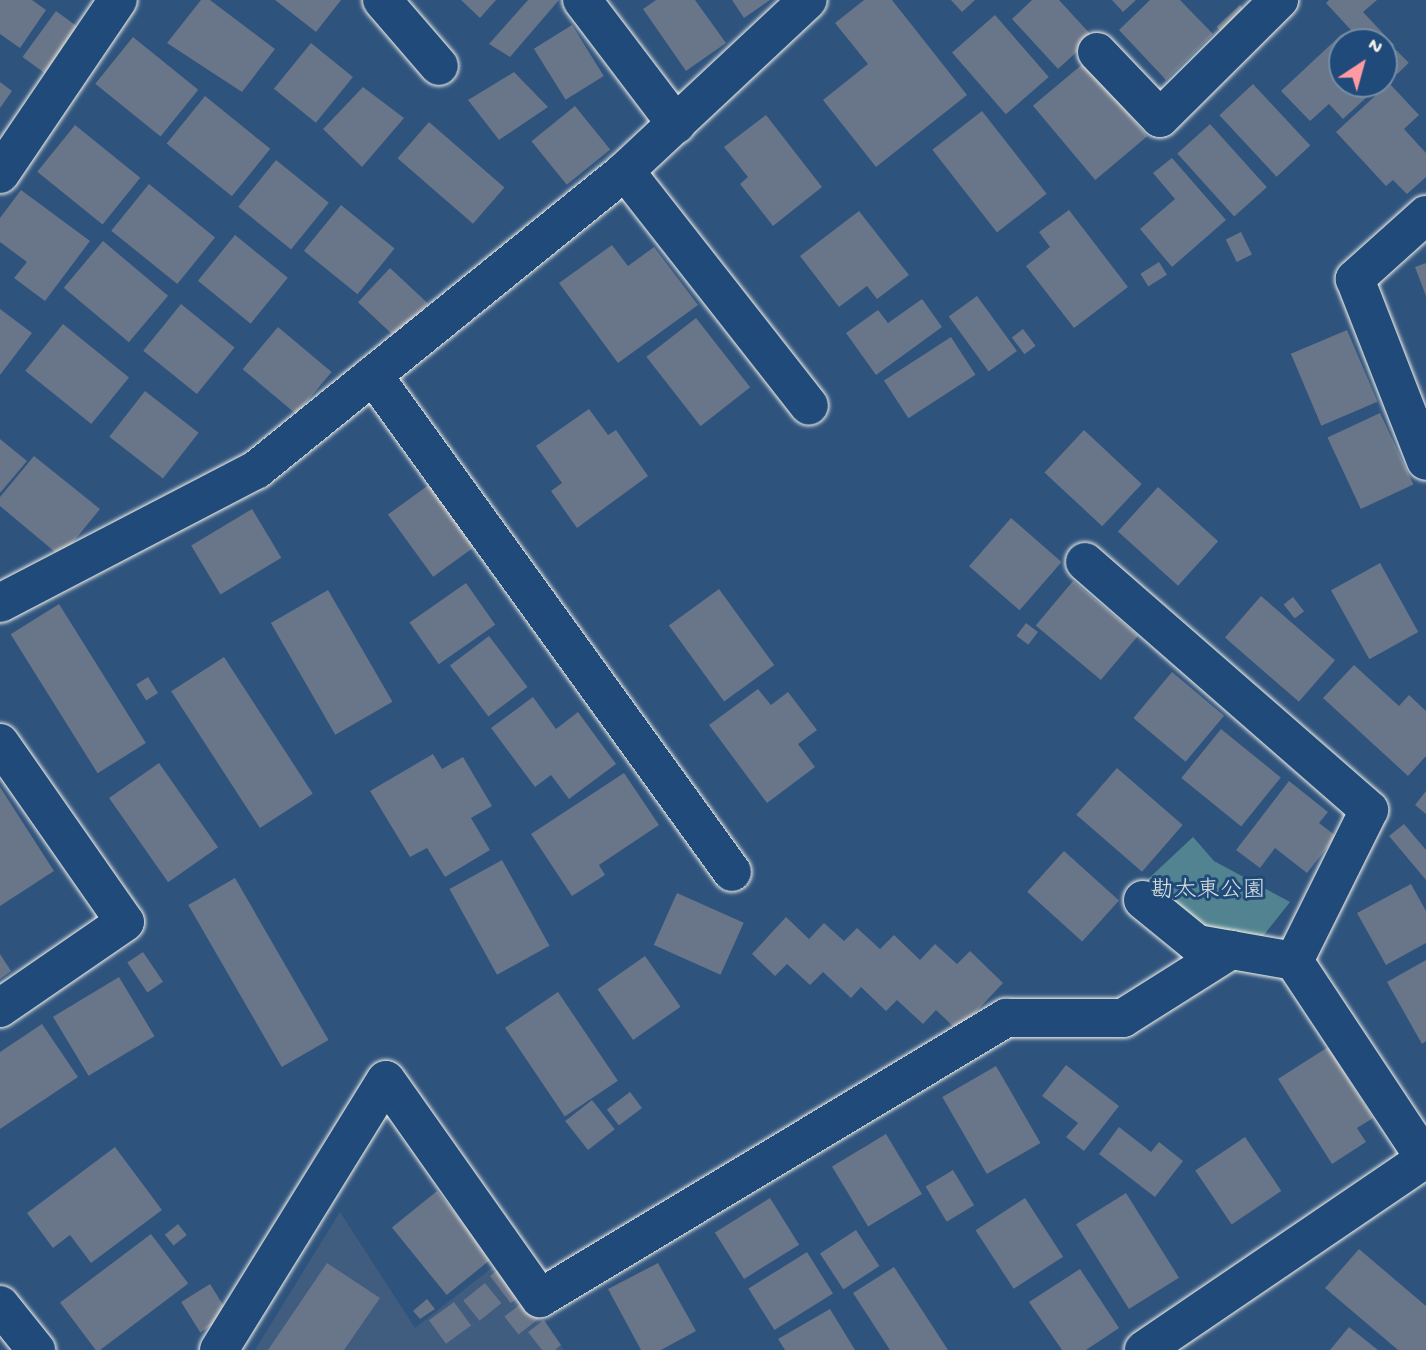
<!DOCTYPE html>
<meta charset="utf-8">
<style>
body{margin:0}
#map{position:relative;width:1426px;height:1350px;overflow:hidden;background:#2e537d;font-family:"Gochi Hand","Klee One",sans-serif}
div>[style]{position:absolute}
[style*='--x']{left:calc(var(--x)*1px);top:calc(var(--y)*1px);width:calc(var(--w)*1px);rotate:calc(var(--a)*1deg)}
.built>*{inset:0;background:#405d80}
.green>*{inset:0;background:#518490}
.building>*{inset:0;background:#697588;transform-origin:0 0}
.roads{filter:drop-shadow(0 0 2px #f4f1e8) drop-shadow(0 0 2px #f4f1e8)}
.minor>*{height:38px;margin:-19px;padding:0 19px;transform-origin:19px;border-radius:19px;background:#1f4a7a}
span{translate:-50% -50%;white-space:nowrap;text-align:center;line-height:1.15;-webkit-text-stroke:6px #1f4a7a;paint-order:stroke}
.park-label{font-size:23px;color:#dce1db}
.north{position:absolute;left:1328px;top:28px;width:70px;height:70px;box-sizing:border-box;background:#1f4a7a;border:2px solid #748da6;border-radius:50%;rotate:36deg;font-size:19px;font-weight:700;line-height:28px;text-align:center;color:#f4f1e8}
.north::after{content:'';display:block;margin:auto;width:24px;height:32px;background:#ff9aa2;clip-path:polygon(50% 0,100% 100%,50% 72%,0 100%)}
</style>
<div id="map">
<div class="built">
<i style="clip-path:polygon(340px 1212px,415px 1328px,502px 1260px,564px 1350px,255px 1350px)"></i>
</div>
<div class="green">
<i style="clip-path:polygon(1193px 837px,1214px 861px,1290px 902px,1256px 945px,1191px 920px,1146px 881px)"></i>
</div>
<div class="building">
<i style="clip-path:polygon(0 0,32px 0,46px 10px,20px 48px,0 34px)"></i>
<i style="clip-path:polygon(201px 0,210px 0,275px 49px,242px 92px,167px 43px)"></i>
<i style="clip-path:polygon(275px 0,341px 0,316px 32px)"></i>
<i style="clip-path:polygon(461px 0,496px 0,480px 18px)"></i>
<i style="clip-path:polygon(528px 0,559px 0,510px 57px,489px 44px)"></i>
<i style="clip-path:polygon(656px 0,695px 0,726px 43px,686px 71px,643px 9px)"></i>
<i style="clip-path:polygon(732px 0,770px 0,744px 18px)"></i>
<i style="clip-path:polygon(864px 0,892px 0,967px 95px,876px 167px,823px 100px,868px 64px,835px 23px)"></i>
<i style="clip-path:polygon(951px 0,975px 0,962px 12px)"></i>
<i style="clip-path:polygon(1032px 0,1059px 0,1093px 37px,1058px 69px,1012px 19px)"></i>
<i style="clip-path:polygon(1112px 0,1136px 0,1123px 12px)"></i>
<i style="clip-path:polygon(1150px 0,1180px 0,1213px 34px,1166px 80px,1119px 30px)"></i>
<i style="clip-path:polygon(1329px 0,1377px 0,1363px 12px,1394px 45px,1384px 55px,1384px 42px,1362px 42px,1326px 3px)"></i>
<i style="left:1240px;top:5px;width:18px;height:32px;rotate:47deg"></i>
<i style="left:56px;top:11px;width:39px;height:57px;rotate:36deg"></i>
<i style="left:995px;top:15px;width:82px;height:57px;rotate:49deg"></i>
<i style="left:572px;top:25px;width:60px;height:45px;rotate:58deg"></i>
<i style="clip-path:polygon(1342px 34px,1349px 42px,1342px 42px,1342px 84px,1381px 84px,1343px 119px,1329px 104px,1310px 121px,1281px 91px)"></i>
<i style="left:133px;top:37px;width:84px;height:60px;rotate:39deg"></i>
<i style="left:311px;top:43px;width:54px;height:59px;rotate:39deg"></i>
<i style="left:1396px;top:50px;width:18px;height:16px;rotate:45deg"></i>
<i style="left:1085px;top:62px;width:97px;height:68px;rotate:50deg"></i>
<i style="clip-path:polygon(514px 72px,548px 107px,499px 140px,468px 100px)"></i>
<i style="clip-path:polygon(0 82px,12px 91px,0 108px)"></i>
<i style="clip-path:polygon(1389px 83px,1419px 115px,1404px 129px,1426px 153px,1426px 177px,1407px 194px,1393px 180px,1386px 186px,1336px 132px)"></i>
<i style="left:1253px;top:84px;width:84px;height:46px;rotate:47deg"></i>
<i style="clip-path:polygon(363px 87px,404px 118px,362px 167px,323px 129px)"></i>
<i style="left:205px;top:96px;width:84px;height:61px;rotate:39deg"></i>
<i style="left:575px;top:106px;width:56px;height:56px;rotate:51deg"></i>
<i style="left:982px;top:111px;width:105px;height:63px;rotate:52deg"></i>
<i style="clip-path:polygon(766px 115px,822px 187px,773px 226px,740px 184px,748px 177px,724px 147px)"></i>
<i style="left:429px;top:122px;width:100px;height:48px;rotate:41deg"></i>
<i style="left:1210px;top:124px;width:85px;height:44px;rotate:48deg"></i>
<i style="left:75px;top:125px;width:84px;height:60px;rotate:39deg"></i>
<i style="clip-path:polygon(1172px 158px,1226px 220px,1172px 267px,1140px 229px,1175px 199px,1153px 173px)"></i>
<i style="left:276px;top:160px;width:68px;height:60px;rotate:39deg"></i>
<i style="left:149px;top:184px;width:85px;height:60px;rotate:39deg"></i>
<i style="clip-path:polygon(21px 190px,90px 241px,45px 301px,14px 278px,27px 262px,0 242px,0 218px)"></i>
<i style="left:341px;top:205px;width:69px;height:59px;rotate:39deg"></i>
<i style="clip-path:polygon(1069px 210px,1128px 287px,1074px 328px,1026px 266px,1050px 247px,1039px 232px)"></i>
<i style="clip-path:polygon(859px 211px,909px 275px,877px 299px,867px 286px,839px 307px,800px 256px)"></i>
<i style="left:1241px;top:232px;width:25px;height:17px;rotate:64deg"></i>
<i style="left:235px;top:235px;width:68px;height:59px;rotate:39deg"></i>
<i style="left:103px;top:241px;width:85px;height:61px;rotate:40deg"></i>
<i style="clip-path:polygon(612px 245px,628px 266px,654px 247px,698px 305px,618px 363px,559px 283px)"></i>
<i style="left:1159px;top:262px;width:15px;height:22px;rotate:58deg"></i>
<i style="clip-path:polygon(1426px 263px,1426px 296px,1415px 267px)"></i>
<i style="left:390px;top:268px;width:52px;height:47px;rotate:43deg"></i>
<i style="left:977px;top:296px;width:68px;height:35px;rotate:54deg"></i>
<i style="clip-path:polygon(922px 299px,942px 327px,876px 375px,846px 333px,878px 310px,888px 323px)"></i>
<i style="left:181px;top:304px;width:69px;height:60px;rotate:39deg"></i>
<i style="clip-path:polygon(0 309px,32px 333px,0 375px)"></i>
<i style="left:696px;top:318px;width:88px;height:63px;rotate:52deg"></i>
<i style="left:63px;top:324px;width:85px;height:60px;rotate:39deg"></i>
<i style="left:278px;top:327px;width:70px;height:55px;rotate:40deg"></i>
<i style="left:1023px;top:329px;width:21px;height:14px;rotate:53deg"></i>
<i style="left:1347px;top:330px;width:78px;height:61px;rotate:67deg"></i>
<i style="left:951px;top:337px;width:45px;height:80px;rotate:57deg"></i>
<i style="left:145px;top:391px;width:68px;height:58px;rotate:38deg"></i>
<i style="clip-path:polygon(589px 409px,608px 435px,616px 430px,648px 476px,577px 528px,551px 491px,562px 483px,536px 446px)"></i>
<i style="left:1380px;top:413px;width:79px;height:58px;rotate:65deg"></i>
<i style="left:1084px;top:430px;width:79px;height:58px;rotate:43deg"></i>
<i style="clip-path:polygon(0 439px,27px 461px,0 493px)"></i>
<i style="clip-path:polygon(34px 456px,100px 509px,61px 557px,0 506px,0 497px)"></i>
<i style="left:430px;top:484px;width:77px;height:52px;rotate:54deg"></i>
<i style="left:1158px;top:487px;width:81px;height:60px;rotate:42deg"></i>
<i style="left:252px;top:509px;width:57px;height:71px;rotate:59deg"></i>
<i style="left:1011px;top:518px;width:67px;height:64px;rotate:41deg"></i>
<i style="left:1380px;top:563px;width:79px;height:56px;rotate:61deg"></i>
<i style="left:1073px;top:581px;width:85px;height:58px;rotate:40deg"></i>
<i style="left:466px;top:583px;width:51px;height:69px;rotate:55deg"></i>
<i style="left:719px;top:589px;width:94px;height:62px;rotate:54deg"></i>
<i style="left:328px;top:590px;width:129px;height:66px;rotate:60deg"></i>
<i style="left:1261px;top:596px;width:98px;height:55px;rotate:41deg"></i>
<i style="left:1293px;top:597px;width:18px;height:12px;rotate:52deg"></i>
<i style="left:59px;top:604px;width:164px;height:57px;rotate:58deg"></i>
<i style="left:1026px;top:623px;width:15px;height:16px;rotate:37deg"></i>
<i style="left:489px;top:636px;width:64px;height:49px;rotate:53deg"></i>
<i style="left:224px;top:657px;width:163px;height:63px;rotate:57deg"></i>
<i style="clip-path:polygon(1354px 665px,1399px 706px,1409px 695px,1426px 711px,1426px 756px,1408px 776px,1323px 698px)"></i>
<i style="left:1172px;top:672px;width:68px;height:60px;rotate:40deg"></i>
<i style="left:148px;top:677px;width:19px;height:14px;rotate:58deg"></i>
<i style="clip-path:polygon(758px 689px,771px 705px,788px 692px,817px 730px,798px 744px,815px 767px,767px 803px,709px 725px)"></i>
<i style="clip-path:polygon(533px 697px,556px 729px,578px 712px,616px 764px,569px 799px,551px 775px,535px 787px,491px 728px)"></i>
<i style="left:1221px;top:729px;width:77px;height:63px;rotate:39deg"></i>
<i style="clip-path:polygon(433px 754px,442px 769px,463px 757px,492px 806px,471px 818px,490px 850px,445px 877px,427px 848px,410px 857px,370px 791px)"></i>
<i style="left:159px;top:763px;width:103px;height:61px;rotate:55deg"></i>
<i style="left:1117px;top:768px;width:87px;height:62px;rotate:41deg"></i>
<i style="clip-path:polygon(624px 773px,659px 825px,599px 865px,605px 875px,572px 896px,531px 834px)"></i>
<i style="clip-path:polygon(1289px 781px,1328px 812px,1319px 823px,1336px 836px,1307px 873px,1275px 848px,1260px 868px,1236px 850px)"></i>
<i style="clip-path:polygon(0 787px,54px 871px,0 906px)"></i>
<i style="clip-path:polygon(1426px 791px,1426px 814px,1415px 805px)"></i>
<i style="clip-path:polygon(1404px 824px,1426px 850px,1426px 880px,1389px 836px)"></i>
<i style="left:1064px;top:851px;width:74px;height:55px;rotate:42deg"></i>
<i style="left:502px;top:860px;width:98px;height:60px;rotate:61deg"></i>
<i style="left:235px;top:878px;width:187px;height:54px;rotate:60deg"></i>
<i style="clip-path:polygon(1411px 884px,1426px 911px,1426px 943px,1386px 965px,1357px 913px)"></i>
<i style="left:677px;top:893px;width:73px;height:57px;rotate:24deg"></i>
<i style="clip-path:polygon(786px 917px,809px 939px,824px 923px,844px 941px,857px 928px,880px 949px,894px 935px,920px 960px,935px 944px,957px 964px,970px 951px,1003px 983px,958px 1031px,936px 1010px,923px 1024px,897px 1000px,886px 1011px,861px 987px,851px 998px,823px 972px,810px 985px,787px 964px,775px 976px,752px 954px)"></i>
<i style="left:143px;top:952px;width:36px;height:19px;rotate:56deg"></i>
<i style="clip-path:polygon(0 954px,11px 971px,0 979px)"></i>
<i style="left:645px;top:956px;width:62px;height:58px;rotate:55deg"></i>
<i style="clip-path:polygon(1426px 960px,1426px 1041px,1422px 1044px,1387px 982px)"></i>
<i style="left:119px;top:977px;width:69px;height:77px;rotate:59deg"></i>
<i style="left:558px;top:992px;width:107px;height:64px;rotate:56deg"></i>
<i style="clip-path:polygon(42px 1024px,78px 1077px,0 1129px,0 1052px)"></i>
<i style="clip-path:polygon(1328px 1047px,1373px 1118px,1357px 1128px,1366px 1142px,1332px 1164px,1278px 1079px)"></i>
<i style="clip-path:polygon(1066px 1065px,1119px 1106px,1084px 1151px,1066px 1137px,1078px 1123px,1042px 1096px)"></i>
<i style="left:996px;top:1066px;width:89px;height:62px;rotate:60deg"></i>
<i style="left:630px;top:1092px;width:20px;height:29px;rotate:53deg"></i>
<i style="left:592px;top:1100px;width:37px;height:34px;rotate:52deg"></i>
<i style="clip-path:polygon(1119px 1127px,1151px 1152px,1159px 1142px,1183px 1161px,1155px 1197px,1099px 1154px)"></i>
<i style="left:886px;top:1134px;width:70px;height:63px;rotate:59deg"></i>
<i style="left:1245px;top:1137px;width:65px;height:60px;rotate:56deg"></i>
<i style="clip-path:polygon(115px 1147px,162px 1210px,91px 1263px,70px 1235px,53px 1248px,27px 1213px)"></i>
<i style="left:953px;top:1170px;width:41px;height:32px;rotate:59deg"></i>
<i style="left:437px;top:1191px;width:87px;height:58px;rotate:51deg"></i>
<i style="left:1126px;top:1193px;width:100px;height:59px;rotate:58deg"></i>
<i style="left:770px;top:1198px;width:55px;height:65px;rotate:58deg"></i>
<i style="left:1025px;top:1198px;width:70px;height:59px;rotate:57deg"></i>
<i style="left:178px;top:1224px;width:14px;height:17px;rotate:51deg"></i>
<i style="left:856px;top:1230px;width:43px;height:43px;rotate:57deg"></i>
<i style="left:151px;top:1234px;width:62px;height:114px;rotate:53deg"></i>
<i style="clip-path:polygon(1359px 1249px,1426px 1306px,1426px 1350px,1398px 1350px,1325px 1288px)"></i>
<i style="left:807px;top:1252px;width:49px;height:69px;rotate:58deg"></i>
<i style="clip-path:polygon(327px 1263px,380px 1298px,344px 1350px,268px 1350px)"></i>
<i style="clip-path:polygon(658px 1263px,696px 1331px,661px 1350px,641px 1350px,608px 1289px)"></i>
<i style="left:502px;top:1267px;width:34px;height:15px;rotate:53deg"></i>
<i style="clip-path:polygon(894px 1267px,948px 1350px,890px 1350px,853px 1293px)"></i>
<i style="clip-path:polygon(1080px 1269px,1119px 1328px,1086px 1350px,1062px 1350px,1029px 1302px)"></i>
<i style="left:485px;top:1283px;width:26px;height:28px;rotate:51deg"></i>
<i style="left:210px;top:1284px;width:36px;height:34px;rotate:58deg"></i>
<i style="left:528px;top:1298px;width:23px;height:30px;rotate:52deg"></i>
<i style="clip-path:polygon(427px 1299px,435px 1309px,420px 1319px,413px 1311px)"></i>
<i style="left:454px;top:1302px;width:29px;height:31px;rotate:54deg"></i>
<i style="clip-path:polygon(830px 1309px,855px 1350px,785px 1350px,778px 1339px)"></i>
<i style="clip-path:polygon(544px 1320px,561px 1345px,555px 1350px,542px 1350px,528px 1332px)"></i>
<i style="clip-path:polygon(1349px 1327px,1378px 1350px,1330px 1350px)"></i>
</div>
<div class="roads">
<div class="minor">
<i style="--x:382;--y:0;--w:87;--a:49.2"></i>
<i style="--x:582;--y:0;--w:156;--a:52.8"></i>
<i style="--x:1097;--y:52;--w:91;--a:46.3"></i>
<i style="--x:1160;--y:118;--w:168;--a:-44.8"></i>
<i style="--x:625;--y:171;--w:298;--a:51.9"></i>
<i style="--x:0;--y:174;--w:210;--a:-55.9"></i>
<i style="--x:1426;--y:215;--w:96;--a:138"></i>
<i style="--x:1355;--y:279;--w:195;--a:68.7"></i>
<i style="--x:373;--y:375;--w:613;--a:54.16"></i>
<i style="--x:1085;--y:562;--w:377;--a:41.1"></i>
<i style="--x:1369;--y:810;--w:169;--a:116.4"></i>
<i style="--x:1294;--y:961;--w:237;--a:56.5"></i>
<i style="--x:1425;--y:1159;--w:340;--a:145.8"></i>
<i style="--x:0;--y:603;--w:288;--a:-27.5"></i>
<i style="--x:256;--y:470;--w:475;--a:-39"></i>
<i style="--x:625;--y:171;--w:250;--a:-43.1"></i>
<i style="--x:0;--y:743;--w:218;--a:55.1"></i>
<i style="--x:125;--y:922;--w:152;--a:145.5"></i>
<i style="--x:1143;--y:900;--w:70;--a:39.2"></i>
<i style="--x:1197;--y:944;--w:98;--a:9.9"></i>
<i style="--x:0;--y:1305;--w:58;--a:51.3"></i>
<i style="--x:219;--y:1350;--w:317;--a:-58.3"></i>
<i style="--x:386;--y:1080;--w:267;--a:54.8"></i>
<i style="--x:540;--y:1298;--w:544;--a:-31"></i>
<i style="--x:1006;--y:1018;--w:117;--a:0"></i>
<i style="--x:1123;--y:1018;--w:128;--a:-32.2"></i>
</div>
</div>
<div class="park-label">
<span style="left:1208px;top:892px">勘太東公園</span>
</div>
<div class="north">N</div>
</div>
